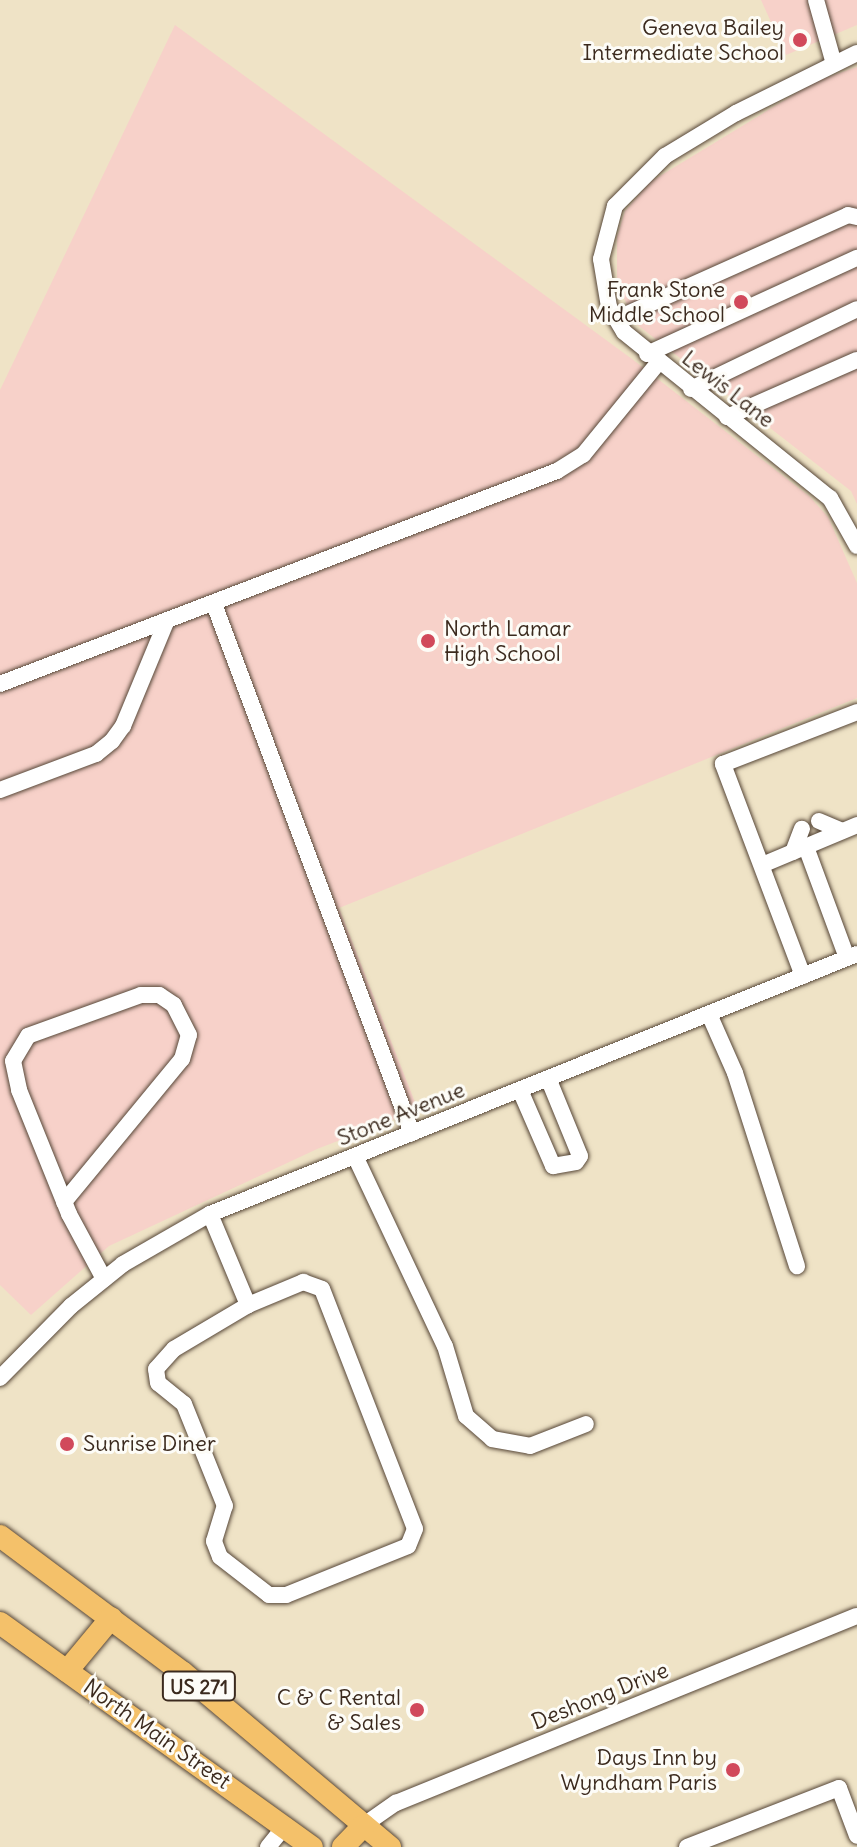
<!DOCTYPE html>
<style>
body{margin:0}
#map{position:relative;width:857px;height:1847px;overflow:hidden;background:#efe3c6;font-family:Delius,sans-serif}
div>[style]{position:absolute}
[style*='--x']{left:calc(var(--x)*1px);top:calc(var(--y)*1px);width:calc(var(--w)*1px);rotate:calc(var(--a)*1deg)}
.built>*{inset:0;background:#f7d1c9}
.roads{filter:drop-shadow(0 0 2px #564637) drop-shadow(0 0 2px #564637)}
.minor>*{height:16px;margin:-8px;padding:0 8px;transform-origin:8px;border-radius:8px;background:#fff}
.highway>*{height:22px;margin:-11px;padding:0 11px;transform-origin:11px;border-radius:11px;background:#f4c16a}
.dots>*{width:22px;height:22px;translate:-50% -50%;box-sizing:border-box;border:4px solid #fdfcf7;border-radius:50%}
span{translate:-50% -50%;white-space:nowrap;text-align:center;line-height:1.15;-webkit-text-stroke:6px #fdfcf7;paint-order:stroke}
.shield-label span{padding:2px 6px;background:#fdfcf7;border:2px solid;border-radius:6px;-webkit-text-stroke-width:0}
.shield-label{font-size:20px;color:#3b2a1e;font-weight:700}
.poi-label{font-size:22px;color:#3b2a1e}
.right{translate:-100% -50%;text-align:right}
.left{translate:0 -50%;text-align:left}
.street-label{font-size:22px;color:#3b2a1e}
</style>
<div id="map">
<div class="built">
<i style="clip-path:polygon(761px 0,857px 0,857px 25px,786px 55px)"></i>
<i style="clip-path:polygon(175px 25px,632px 359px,809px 496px,828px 517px,857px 583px,857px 698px,339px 908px,418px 1110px,317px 1149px,109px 1246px,31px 1315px,0 1285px,0 390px)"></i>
<i style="clip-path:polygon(857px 67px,857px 504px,851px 491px,635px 323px,617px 282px,617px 237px,625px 211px,650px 182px,816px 81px)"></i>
</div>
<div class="roads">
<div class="minor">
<i style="--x:816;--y:0;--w:66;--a:74.3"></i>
<i style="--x:857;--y:53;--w:135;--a:153.6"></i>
<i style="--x:736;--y:113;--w:83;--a:148.8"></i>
<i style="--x:665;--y:156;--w:71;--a:135"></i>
<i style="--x:615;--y:206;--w:55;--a:104.8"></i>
<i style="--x:601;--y:259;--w:49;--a:80.5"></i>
<i style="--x:609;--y:307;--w:29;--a:59"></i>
<i style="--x:624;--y:332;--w:265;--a:38.9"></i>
<i style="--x:830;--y:498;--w:55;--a:60.6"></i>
<i style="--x:616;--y:319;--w:254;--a:-24.1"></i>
<i style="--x:848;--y:215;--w:9;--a:13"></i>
<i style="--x:647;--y:354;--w:231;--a:-24.6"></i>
<i style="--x:691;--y:389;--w:184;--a:-25.7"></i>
<i style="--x:727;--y:417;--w:142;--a:-23.7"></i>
<i style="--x:214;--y:604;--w:565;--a:69.48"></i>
<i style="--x:0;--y:684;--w:596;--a:-20.93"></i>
<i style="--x:557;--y:471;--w:31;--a:-32"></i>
<i style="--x:583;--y:455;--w:119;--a:-50.8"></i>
<i style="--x:0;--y:790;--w:103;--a:-20.6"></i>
<i style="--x:96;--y:754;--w:21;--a:-39"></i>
<i style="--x:112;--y:741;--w:19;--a:-54"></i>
<i style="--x:123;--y:726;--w:113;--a:-67.5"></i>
<i style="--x:819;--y:821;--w:25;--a:23"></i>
<i style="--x:806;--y:847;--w:118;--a:69.7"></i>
<i style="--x:793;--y:852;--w:25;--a:-69"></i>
<i style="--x:762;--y:865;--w:103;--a:-22.8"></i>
<i style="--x:803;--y:976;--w:227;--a:-110.7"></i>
<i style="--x:723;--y:764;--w:144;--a:-21.2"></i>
<i style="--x:709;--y:1014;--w:64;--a:66.2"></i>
<i style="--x:735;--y:1073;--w:203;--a:72.2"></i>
<i style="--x:520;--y:1090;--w:83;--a:66.5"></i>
<i style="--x:553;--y:1166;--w:23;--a:-10"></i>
<i style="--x:576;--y:1162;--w:7;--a:-56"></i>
<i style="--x:580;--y:1156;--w:84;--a:-112.3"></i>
<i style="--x:355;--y:1156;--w:210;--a:64.7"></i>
<i style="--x:445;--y:1346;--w:73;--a:73.3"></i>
<i style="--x:466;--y:1416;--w:35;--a:41"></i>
<i style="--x:492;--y:1439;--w:39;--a:10"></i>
<i style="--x:530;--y:1446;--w:60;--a:-21.4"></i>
<i style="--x:64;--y:1202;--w:185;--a:-50.5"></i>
<i style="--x:182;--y:1059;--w:25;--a:-74"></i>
<i style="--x:189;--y:1035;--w:34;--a:-117"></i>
<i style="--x:174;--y:1005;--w:18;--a:-146"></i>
<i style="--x:159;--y:995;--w:18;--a:180"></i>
<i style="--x:141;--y:995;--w:120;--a:160.1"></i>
<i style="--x:28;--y:1036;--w:29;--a:121"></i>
<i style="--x:13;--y:1061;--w:30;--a:78"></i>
<i style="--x:19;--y:1090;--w:134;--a:68"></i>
<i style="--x:69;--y:1214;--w:74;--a:61.7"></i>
<i style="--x:210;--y:1214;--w:99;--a:67.3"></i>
<i style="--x:303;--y:1282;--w:20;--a:20"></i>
<i style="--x:322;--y:1289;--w:257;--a:68.8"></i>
<i style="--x:415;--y:1529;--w:18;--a:112"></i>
<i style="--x:408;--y:1546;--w:131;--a:158.1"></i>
<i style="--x:286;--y:1595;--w:17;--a:180"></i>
<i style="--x:269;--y:1595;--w:62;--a:-142.2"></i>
<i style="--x:220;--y:1557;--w:17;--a:-111"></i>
<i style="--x:214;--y:1541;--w:37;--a:-73"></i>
<i style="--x:225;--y:1506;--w:110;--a:-111.9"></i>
<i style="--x:184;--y:1404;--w:33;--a:-141"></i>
<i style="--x:158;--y:1383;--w:14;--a:-98"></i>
<i style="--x:156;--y:1369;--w:27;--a:-48"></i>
<i style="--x:174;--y:1349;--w:86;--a:-30.7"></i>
<i style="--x:248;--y:1305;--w:60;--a:-22.7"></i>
<i style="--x:0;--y:1378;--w:101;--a:-45.4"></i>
<i style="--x:71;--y:1306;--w:67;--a:-38.9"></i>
<i style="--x:123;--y:1264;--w:100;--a:-29.9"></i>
<i style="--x:210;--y:1214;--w:697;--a:-21.89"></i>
<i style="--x:364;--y:1825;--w:39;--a:-35"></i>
<i style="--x:396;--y:1803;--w:497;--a:-22.1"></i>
<i style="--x:268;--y:1847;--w:28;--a:-51"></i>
<i style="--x:687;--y:1847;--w:163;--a:-21.2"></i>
<i style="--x:839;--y:1788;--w:51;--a:69.4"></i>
</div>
<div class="highway">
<i style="--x:0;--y:1536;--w:227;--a:36.8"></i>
<i style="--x:182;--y:1672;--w:272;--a:40.1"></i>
<i style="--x:0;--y:1623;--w:384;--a:35.7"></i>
<i style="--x:67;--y:1671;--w:69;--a:-50.3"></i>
<i style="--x:343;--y:1847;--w:30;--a:-46"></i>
</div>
</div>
<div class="dots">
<i style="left:800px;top:40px;background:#d1495b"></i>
<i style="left:741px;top:302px;background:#d1495b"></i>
<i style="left:428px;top:641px;background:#d1495b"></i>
<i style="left:67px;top:1444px;background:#d1495b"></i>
<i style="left:417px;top:1710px;background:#d1495b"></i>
<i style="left:733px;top:1770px;background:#d1495b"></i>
</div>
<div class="shield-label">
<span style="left:199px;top:1686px">US 271</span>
</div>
<div class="poi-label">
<span class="right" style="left:784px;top:40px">Geneva Bailey<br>Intermediate School</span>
<span class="right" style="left:725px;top:302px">Frank Stone<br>Middle School</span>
<span class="left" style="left:444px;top:641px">North Lamar<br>High School</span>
<span class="left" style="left:83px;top:1444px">Sunrise Diner</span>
<span class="right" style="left:401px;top:1710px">C &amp; C Rental<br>&amp; Sales</span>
<span class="right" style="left:717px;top:1770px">Days Inn by<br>Wyndham Paris</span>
</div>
<div class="street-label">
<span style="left:728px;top:389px;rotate:38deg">Lewis Lane</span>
<span style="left:401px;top:1114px;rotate:-22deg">Stone Avenue</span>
<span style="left:600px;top:1696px;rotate:-22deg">Deshong Drive</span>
<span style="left:157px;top:1734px;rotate:35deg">North Main Street</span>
</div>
</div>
